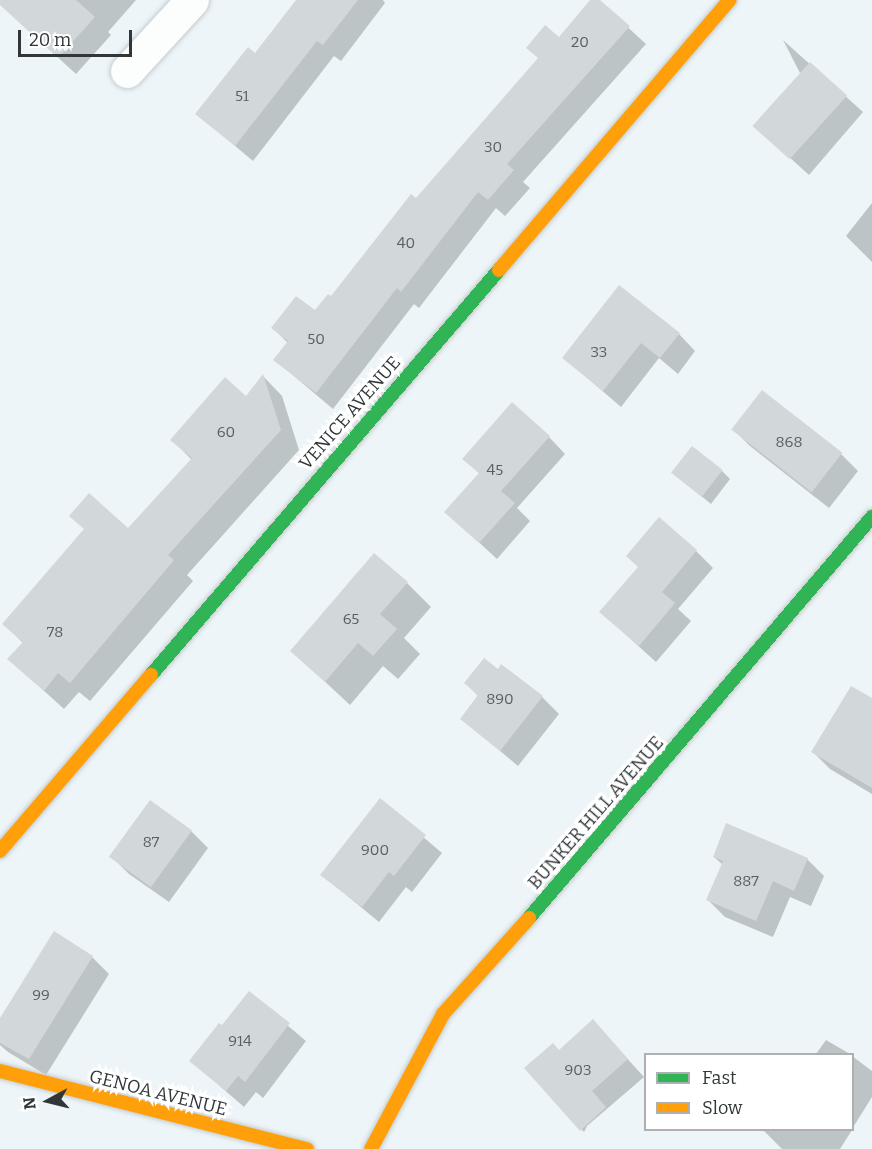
<!DOCTYPE html>
<style>
body{margin:0}
#map{position:relative;width:872px;height:1149px;overflow:hidden;background:#edf5f8;font-family:Bitter,serif}
div>[style]{position:absolute}
[style*='--x']{left:calc(var(--x)*1px);top:calc(var(--y)*1px);width:calc(var(--w)*1px);rotate:calc(var(--a)*1deg)}
.shadow>*{inset:0;background:#0003}
.building>*{inset:0;background:#d2d8da;transform-origin:0 0}
.roads{filter:drop-shadow(0 0 2px #c5cbcd) drop-shadow(0 0 2px #c5cbcd)}
.street>*{height:33px;margin:-16.5px;padding:0 16.5px;transform-origin:16.5px;border-radius:16.5px;background:#fcfefe}
.fast>*{height:14px;margin:-7px;padding:0 7px;transform-origin:7px;border-radius:7px;background:#30b455}
.slow>*{height:14px;margin:-7px;padding:0 7px;transform-origin:7px;border-radius:7px;background:#ff9f0a}
span{translate:-50% -50%;white-space:nowrap;text-align:center;line-height:1.15;-webkit-text-stroke:6px #fff;paint-order:stroke}
.number-label{font-size:15px;color:#595f61}
.number-label span{-webkit-text-stroke-width:0}
.street-label{font-size:18px;color:#313739}
.legend{position:absolute;left:644px;top:1053px;width:210px;height:78px;box-sizing:border-box;background:#fff;border:2px solid #adafb0;margin:0;padding:8px 10px;list-style:none;font-size:18px;color:#313739}
.legend li{display:flex;align-items:center;gap:12px;height:30px}
.legend b{width:30px;border:2px solid #adafb0}
.north{position:absolute;left:18px;top:1071px;width:60px;height:60px;-webkit-text-stroke:4px #fff;paint-order:stroke;rotate:263deg;font-size:16px;font-weight:700;line-height:24px;text-align:center;color:#313739}
.north::after{content:'';display:block;margin:auto;width:21px;height:27px;background:#313739;clip-path:polygon(50% 0,100% 100%,50% 72%,0 100%)}
.scale{position:absolute;left:18px;top:30px;width:114px;height:27px;box-sizing:border-box;border:3px solid #313739;border-top:0;padding-left:8px;font-size:18px;line-height:21px;white-space:nowrap;color:#313739;-webkit-text-stroke:4px #fff;paint-order:stroke}
</style>
<div id="map">
<div class="shadow">
<i style="clip-path:polygon(5px 0,136px 0,108px 32px,111px 35px,76px 74px,18px 21px)"></i>
<i style="clip-path:polygon(298px 0,383px 0,385px 3px,341px 61px,334px 56px,253px 161px,197px 114px,255px 55px)"></i>
<i style="clip-path:polygon(592px 0,598px 0,646px 44px,523px 182px,530px 188px,505px 216px,496px 208px,419px 308px,414px 304px,333px 409px,275px 360px,288px 343px,273px 328px,315px 312px,332px 298px)"></i>
<i style="clip-path:polygon(783px 40px,863px 112px,809px 175px,756px 127px,801px 75px)"></i>
<i style="clip-path:polygon(872px 203px,872px 262px,846px 236px)"></i>
<i style="clip-path:polygon(679px 334px,695px 351px,678px 374px,659px 358px,621px 407px,564px 358px)"></i>
<i style="clip-path:polygon(263px 376px,282px 396px,299px 450px,187px 575px,193px 581px,90px 701px,79px 692px,64px 709px,9px 659px,23px 643px,4px 624px,129px 531px,192px 460px,172px 440px,247px 398px)"></i>
<i style="clip-path:polygon(734px 430px,841px 454px,858px 471px,829px 508px,750px 446px)"></i>
<i style="clip-path:polygon(549px 437px,565px 454px,517px 508px,530px 521px,497px 559px,446px 512px,480px 474px,464px 459px)"></i>
<i style="clip-path:polygon(722px 471px,730px 479px,711px 504px,673px 473px)"></i>
<i style="clip-path:polygon(696px 551px,713px 568px,678px 609px,691px 621px,656px 662px,601px 612px)"></i>
<i style="clip-path:polygon(407px 583px,431px 607px,404px 638px,420px 654px,398px 679px,383px 666px,350px 705px,292px 651px)"></i>
<i style="clip-path:polygon(498px 671px,542px 697px,559px 714px,518px 766px,462px 719px,479px 697px,466px 683px)"></i>
<i style="clip-path:polygon(872px 700px,872px 794px,830px 769px,813px 752px)"></i>
<i style="clip-path:polygon(381px 801px,442px 853px,412px 892px,406px 887px,379px 922px,322px 875px)"></i>
<i style="clip-path:polygon(191px 831px,208px 848px,169px 902px,129px 874px,112px 857px)"></i>
<i style="clip-path:polygon(714px 857px,807px 859px,824px 876px,811px 906px,790px 897px,773px 937px,725px 917px,708px 900px,723px 865px)"></i>
<i style="clip-path:polygon(92px 957px,109px 974px,46px 1075px,8px 1052px,0 1045px,0 1021px)"></i>
<i style="clip-path:polygon(249px 993px,306px 1041px,263px 1098px,256px 1092px,244px 1107px,191px 1061px,223px 1027px)"></i>
<i style="clip-path:polygon(593px 1021px,644px 1077px,587px 1126px,584px 1132px,568px 1115px,560px 1052px)"></i>
<i style="clip-path:polygon(826px 1040px,850px 1054px,816px 1054px)"></i>
<i style="clip-path:polygon(852px 1056px,872px 1071px,872px 1097px,852px 1129px)"></i>
<i style="clip-path:polygon(763px 1130px,852px 1130px,840px 1149px,782px 1149px)"></i>
</div>
<div class="building">
<i style="clip-path:polygon(0 0,76px 0,95px 17px,58px 58px,0 5px)"></i>
<i style="clip-path:polygon(296px 0,358px 0,323px 45px,317px 41px,235px 146px,195px 114px,248px 47px,255px 53px)"></i>
<i style="clip-path:polygon(590px 0,600px 0,630px 26px,507px 164px,514px 170px,488px 200px,478px 192px,401px 292px,397px 288px,316px 393px,273px 360px,288px 341px,271px 328px,296px 296px,315px 310px,328px 294px,331px 296px,411px 194px,416px 198px,538px 58px,526px 48px,545px 25px,559px 37px)"></i>
<i style="left:810px;top:62px;width:50px;height:86px;rotate:42deg"></i>
<i style="clip-path:polygon(619px 285px,680px 333px,660px 358px,641px 343px,603px 391px,562px 358px)"></i>
<i style="clip-path:polygon(263px 374px,281px 430px,168px 555px,174px 560px,70px 683px,58px 673px,44px 691px,7px 659px,23px 642px,2px 624px,84px 529px,69px 516px,89px 493px,128px 528px,192px 458px,170px 440px,225px 377px,246px 396px)"></i>
<i style="left:762px;top:390px;width:102px;height:50px;rotate:38deg"></i>
<i style="clip-path:polygon(512px 402px,550px 436px,501px 491px,515px 503px,479px 543px,444px 512px,479px 473px,462px 459px)"></i>
<i style="left:692px;top:446px;width:39px;height:34px;rotate:38deg"></i>
<i style="clip-path:polygon(659px 517px,697px 550px,662px 592px,675px 603px,639px 646px,599px 612px,638px 567px,626px 556px)"></i>
<i style="clip-path:polygon(374px 553px,408px 582px,380px 614px,397px 629px,373px 656px,358px 643px,325px 682px,290px 651px)"></i>
<i style="clip-path:polygon(484px 658px,498px 669px,501px 664px,543px 696px,500px 751px,460px 719px,478px 695px,464px 683px)"></i>
<i style="clip-path:polygon(851px 686px,872px 698px,872px 788px,811px 752px)"></i>
<i style="clip-path:polygon(380px 798px,426px 835px,394px 876px,389px 872px,362px 907px,320px 875px)"></i>
<i style="left:150px;top:800px;width:52px;height:70px;rotate:36deg"></i>
<i style="clip-path:polygon(726px 823px,808px 858px,794px 891px,773px 881px,756px 921px,706px 900px,723px 861px,713px 857px)"></i>
<i style="clip-path:polygon(54px 931px,93px 956px,29px 1059px,0 1043px,0 1018px)"></i>
<i style="clip-path:polygon(249px 991px,290px 1023px,245px 1082px,238px 1076px,226px 1091px,189px 1061px,219px 1023px,222px 1025px)"></i>
<i style="clip-path:polygon(593px 1019px,628px 1059px,592px 1091px,606px 1107px,580px 1131px,524px 1068px,553px 1043px,559px 1050px)"></i>
</div>
<div class="roads">
<div class="street">
<i style="--x:127;--y:71;--w:96;--a:-47.5"></i>
</div>
<div class="fast">
<i style="--x:151;--y:675;--w:534;--a:-49.33"></i>
<i style="--x:529;--y:918;--w:528;--a:-49.46"></i>
</div>
<div class="slow">
<i style="--x:499;--y:270;--w:355;--a:-49.5"></i>
<i style="--x:0;--y:851;--w:232;--a:-49.4"></i>
<i style="--x:0;--y:1071;--w:317;--a:14.3"></i>
<i style="--x:371;--y:1149;--w:153;--a:-61.9"></i>
<i style="--x:443;--y:1014;--w:129;--a:-48.1"></i>
</div>
</div>
<div class="number-label">
<span style="left:580px;top:43px">20</span>
<span style="left:242px;top:97px">51</span>
<span style="left:493px;top:148px">30</span>
<span style="left:406px;top:244px">40</span>
<span style="left:316px;top:340px">50</span>
<span style="left:599px;top:353px">33</span>
<span style="left:226px;top:433px">60</span>
<span style="left:789px;top:443px">868</span>
<span style="left:495px;top:471px">45</span>
<span style="left:351px;top:620px">65</span>
<span style="left:55px;top:633px">78</span>
<span style="left:500px;top:700px">890</span>
<span style="left:151px;top:843px">87</span>
<span style="left:375px;top:851px">900</span>
<span style="left:746px;top:882px">887</span>
<span style="left:41px;top:996px">99</span>
<span style="left:240px;top:1042px">914</span>
<span style="left:578px;top:1071px">903</span>
</div>
<div class="street-label">
<span style="left:350px;top:413px;rotate:-49deg">VENICE AVENUE</span>
<span style="left:596px;top:813px;rotate:-49deg">BUNKER HILL AVENUE</span>
<span style="left:158px;top:1093px;rotate:14deg">GENOA AVENUE</span>
</div>
<ul class="legend">
<li><b style="height:8px;background:#30b455"></b>Fast</li>
<li><b style="height:8px;background:#ff9f0a"></b>Slow</li>
</ul>
<div class="north">N</div>
<div class="scale">20 m</div>
</div>
